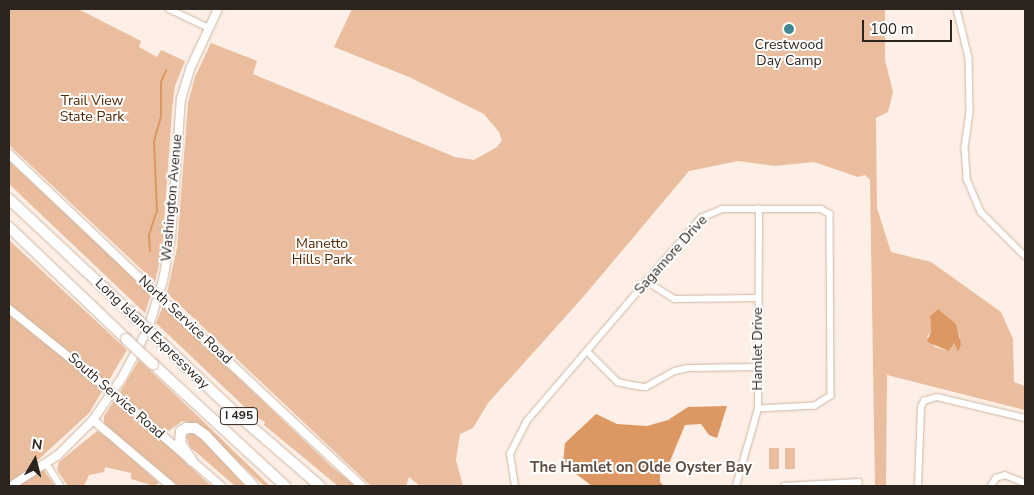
<!DOCTYPE html>
<style>
body{margin:0}
#map{position:relative;width:1034px;height:495px;overflow:hidden;background:#fdefe5;font-family:"Nunito Sans",sans-serif}
div>[style]{position:absolute}
[style*='--x']{left:calc(var(--x)*1px);top:calc(var(--y)*1px);width:calc(var(--w)*1px);rotate:calc(var(--a)*1deg)}
.green>*{inset:0;background:#e9bd9d;transform-origin:0 0}
.water>*{inset:0;background:#dd9763}
.stream>*{height:2px;margin:-1px;padding:0 1px;transform-origin:1px;border-radius:1px;background:#dd9763}
.roads{filter:drop-shadow(0 0 1px #ccb6a6) drop-shadow(0 0 1px #ccb6a6)}
.minor>*{height:5.5px;margin:-2.75px;padding:0 2.75px;transform-origin:2.75px;border-radius:2.75px;background:#fff}
.secondary>*{height:8px;margin:-4px;padding:0 4px;transform-origin:4px;border-radius:4px;background:#fff}
.motorway>*{height:10px;margin:-5px;padding:0 5px;transform-origin:5px;border-radius:5px;background:#fff}
.bridges{filter:drop-shadow(0 0 1px #ccb6a6) drop-shadow(0 0 1px #ccb6a6)}
.secondary-bridge>*{height:8px;margin:-4px;padding:0 4px;transform-origin:4px;border-radius:4px;background:#fff}
.motorway-bridge>*{height:10px;margin:-5px;padding:0 5px;transform-origin:5px;border-radius:5px;background:#fff}
.dots>*{width:14px;height:14px;translate:-50% -50%;box-sizing:border-box;border:2px solid #fff;border-radius:50%}
span{translate:-50% -50%;white-space:nowrap;text-align:center;line-height:1.15;-webkit-text-stroke:4px #fff;paint-order:stroke}
.shield-label span{padding:1px 4px;background:#fff;border:1px solid;border-radius:4px;-webkit-text-stroke-width:0}
.shield-label{font-size:12px;color:#2c241e;font-weight:700}
.poi-label{font-size:14px;color:#2c241e}
.park-label{font-size:14px;color:#552800}
.street-label{font-size:14px;color:#2c241e}
.neighbourhood-label{font-size:15px;color:#604d40;font-weight:700}
.frame{position:absolute;inset:0;border:10px solid #2c241e;pointer-events:none}
.north{position:absolute;left:10px;top:435px;width:50px;height:50px;-webkit-text-stroke:4px #fff;paint-order:stroke;rotate:8deg;font-size:14px;font-weight:700;line-height:20px;text-align:center;color:#2c241e}
.north::after{content:'';display:block;margin:auto;width:18px;height:22px;background:#2c241e;clip-path:polygon(50% 0,100% 100%,50% 72%,0 100%)}
.scale{position:absolute;left:862px;top:20px;width:90px;height:22px;box-sizing:border-box;border:2px solid #2c241e;border-top:0;padding-left:6px;font-size:15px;line-height:18px;white-space:nowrap;color:#2c241e;-webkit-text-stroke:4px #fff;paint-order:stroke}
</style>
<div id="map">
<div class="green">
<i style="clip-path:polygon(9px 9px,78px 9px,141px 41px,139px 47px,157px 57px,161px 50px,185px 61px,175px 86px,172px 110px,162px 251px,155px 282px,9px 145px)"></i>
<i style="clip-path:polygon(evenodd,352px 9px,885px 9px,885px 60px,893px 92px,888px 112px,876px 118px,877px 208px,891px 252px,931px 262px,1001px 312px,1013px 339px,1014px 382px,1025px 386px,1025px 410px,887px 375px,886px 486px,875px 486px,870px 180px,865px 175px,858px 177px,814px 162px,774px 166px,738px 161px,689px 171px,584px 296px,488px 403px,473px 428px,460px 434px,456px 460px,463px 486px,420px 486px,409px 477px,406px 486px,371px 486px,167px 293px,177px 248px,188px 103px,195px 77px,211px 43px,257px 61px,253px 74px,455px 157px,474px 160px,497px 147px,502px 140px,499px 132px,484px 114px,409px 77px,334px 47px,352px 9px,938px 309px,956px 325px,960px 337px,958px 352px,954px 343px,945px 350px,935px 347px,927px 337px,931px 331px,930px 316px,938px 309px)"></i>
<i style="clip-path:polygon(9px 161px,151px 294px,145px 313px,9px 184px)"></i>
<i style="clip-path:polygon(9px 240px,127px 350px,89px 413px,37px 461px,55px 486px,9px 486px)"></i>
<i style="clip-path:polygon(163px 306px,332px 467px,356px 486px,338px 486px,264px 425px,265px 422px,252px 414px,156px 323px)"></i>
<i style="clip-path:polygon(139px 360px,208px 426px,270px 486px,264px 486px,199px 425px,182px 421px,166px 433px,120px 392px)"></i>
<i style="clip-path:polygon(114px 401px,156px 435px,211px 486px,178px 486px,104px 424px,104px 416px)"></i>
<i style="clip-path:polygon(97px 431px,109px 438px,159px 483px,154px 486px,131px 479px,131px 473px,105px 467px,104px 472px,89px 475px,84px 486px,68px 486px,57px 470px,59px 462px)"></i>
<i style="clip-path:polygon(194px 431px,250px 486px,235px 486px,190px 447px,186px 436px)"></i>
<i style="left:769px;top:448px;width:10px;height:21px"></i>
<i style="left:785px;top:448px;width:10px;height:21px"></i>
</div>
<div class="water">
<i style="clip-path:polygon(938px 309px,956px 324px,961px 344px,958px 352px,954px 343px,949px 351px,927px 342px,931px 331px,930px 316px)"></i>
<i style="clip-path:polygon(727px 406px,717px 438px,709px 435px,701px 424px,685px 425px,670px 461px,660px 470px,660px 482px,664px 486px,592px 486px,563px 464px,565px 443px,596px 414px,617px 424px,647px 426px,668px 420px,688px 407px)"></i>
</div>
<div class="stream">
<i style="--x:150;--y:251;--w:16;--a:-94"></i>
<i style="--x:149;--y:235;--w:25;--a:-72"></i>
<i style="--x:157;--y:211;--w:70;--a:-92.5"></i>
<i style="--x:154;--y:141;--w:25;--a:-74"></i>
<i style="--x:161;--y:117;--w:35;--a:-90"></i>
<i style="--x:161;--y:82;--w:13;--a:-67"></i>
</div>
<div class="roads">
<div class="minor">
<i style="--x:169;--y:9;--w:44;--a:25.4"></i>
<i style="--x:957;--y:9;--w:50;--a:76.2"></i>
<i style="--x:969;--y:58;--w:54;--a:88.9"></i>
<i style="--x:970;--y:112;--w:35;--a:98"></i>
<i style="--x:965;--y:147;--w:32;--a:86"></i>
<i style="--x:967;--y:179;--w:36;--a:67"></i>
<i style="--x:981;--y:212;--w:62;--a:45"></i>
<i style="--x:646;--y:281;--w:34;--a:32"></i>
<i style="--x:675;--y:299;--w:83;--a:-0.7"></i>
<i style="--x:587;--y:351;--w:44;--a:45"></i>
<i style="--x:618;--y:382;--w:13;--a:13"></i>
<i style="--x:631;--y:385;--w:15;--a:8"></i>
<i style="--x:646;--y:387;--w:33;--a:-29"></i>
<i style="--x:675;--y:371;--w:13;--a:-13"></i>
<i style="--x:688;--y:368;--w:70;--a:-0.8"></i>
<i style="--x:46;--y:463;--w:27;--a:57"></i>
<i style="--x:515;--y:486;--w:32;--a:-99"></i>
<i style="--x:510;--y:454;--w:36;--a:-63"></i>
<i style="--x:526;--y:422;--w:269;--a:-49.4"></i>
<i style="--x:701;--y:218;--w:23;--a:-23"></i>
<i style="--x:722;--y:209;--w:99;--a:0"></i>
<i style="--x:821;--y:209;--w:10;--a:29"></i>
<i style="--x:830;--y:214;--w:182;--a:89.7"></i>
<i style="--x:831;--y:396;--w:19;--a:148"></i>
<i style="--x:815;--y:406;--w:57;--a:177"></i>
<i style="--x:736;--y:486;--w:80;--a:-74.1"></i>
<i style="--x:758;--y:409;--w:200;--a:-89.7"></i>
<i style="--x:784;--y:486;--w:75;--a:-3.1"></i>
<i style="--x:918;--y:486;--w:79;--a:-87.8"></i>
<i style="--x:921;--y:407;--w:7;--a:-63"></i>
<i style="--x:924;--y:401;--w:14;--a:-17"></i>
<i style="--x:937;--y:397;--w:90;--a:13.4"></i>
<i style="--x:991;--y:486;--w:9;--a:-58"></i>
<i style="--x:996;--y:478;--w:9;--a:-18"></i>
<i style="--x:1005;--y:475;--w:22;--a:22"></i>
</div>
<div class="secondary">
<i style="--x:9;--y:154;--w:186;--a:43.5"></i>
<i style="--x:9;--y:309;--w:112;--a:38.8"></i>
<i style="--x:173;--y:310;--w:258;--a:43"></i>
<i style="--x:128;--y:406;--w:123;--a:40.7"></i>
<i style="--x:93;--y:420;--w:102;--a:40.2"></i>
<i style="--x:11;--y:486;--w:56;--a:-33.4"></i>
<i style="--x:58;--y:455;--w:49;--a:-45"></i>
<i style="--x:93;--y:420;--w:53;--a:-55.7"></i>
<i style="--x:123;--y:376;--w:53;--a:-62"></i>
<i style="--x:148;--y:329;--w:51;--a:-73"></i>
<i style="--x:163;--y:280;--w:44;--a:-79.5"></i>
<i style="--x:171;--y:237;--w:138;--a:-85.9"></i>
<i style="--x:181;--y:99;--w:31;--a:-73"></i>
<i style="--x:190;--y:69;--w:66;--a:-65"></i>
</div>
<div class="motorway">
<i style="--x:9;--y:199;--w:174;--a:43.1"></i>
<i style="--x:9;--y:227;--w:162;--a:43.7"></i>
<i style="--x:162;--y:343;--w:95;--a:43.7"></i>
<i style="--x:231;--y:409;--w:118;--a:40.9"></i>
<i style="--x:153;--y:364;--w:180;--a:42.7"></i>
<i style="--x:192;--y:461;--w:22;--a:-124"></i>
<i style="--x:180;--y:443;--w:12;--a:-85"></i>
<i style="--x:181;--y:431;--w:7;--a:-27"></i>
<i style="--x:187;--y:428;--w:8;--a:0"></i>
<i style="--x:195;--y:428;--w:12;--a:35"></i>
<i style="--x:205;--y:435;--w:70;--a:46.7"></i>
</div>
</div>
<div class="bridges">
<div class="secondary-bridge">
<i style="--x:144;--y:282;--w:40;--a:44"></i>
<i style="--x:96;--y:379;--w:42;--a:40.2"></i>
</div>
<div class="motorway-bridge">
<i style="--x:136;--y:318;--w:36;--a:44"></i>
<i style="--x:126;--y:339;--w:37;--a:43"></i>
</div>
</div>
<div class="dots">
<i style="left:789px;top:29px;background:#428892"></i>
</div>
<div class="shield-label">
<span style="left:239px;top:416px">I 495</span>
</div>
<div class="poi-label">
<span style="left:789px;top:53px">Crestwood<br>Day Camp</span>
</div>
<div class="park-label">
<span style="left:92px;top:109px">Trail View<br>State Park</span>
<span style="left:322px;top:252px">Manetto<br>Hills Park</span>
</div>
<div class="street-label">
<span style="left:172px;top:198px;rotate:-85deg">Washington Avenue</span>
<span style="left:671px;top:255px;rotate:-48deg">Sagamore Drive</span>
<span style="left:185px;top:320px;rotate:43deg">North Service Road</span>
<span style="left:152px;top:334px;rotate:44deg">Long Island Expressway</span>
<span style="left:758px;top:349px;rotate:-90deg">Hamlet Drive</span>
<span style="left:116px;top:396px;rotate:41deg">South Service Road</span>
</div>
<div class="neighbourhood-label">
<span style="left:641px;top:468px">The Hamlet on Olde Oyster Bay</span>
</div>
<div class="frame"></div>
<div class="north">N</div>
<div class="scale">100 m</div>
</div>
